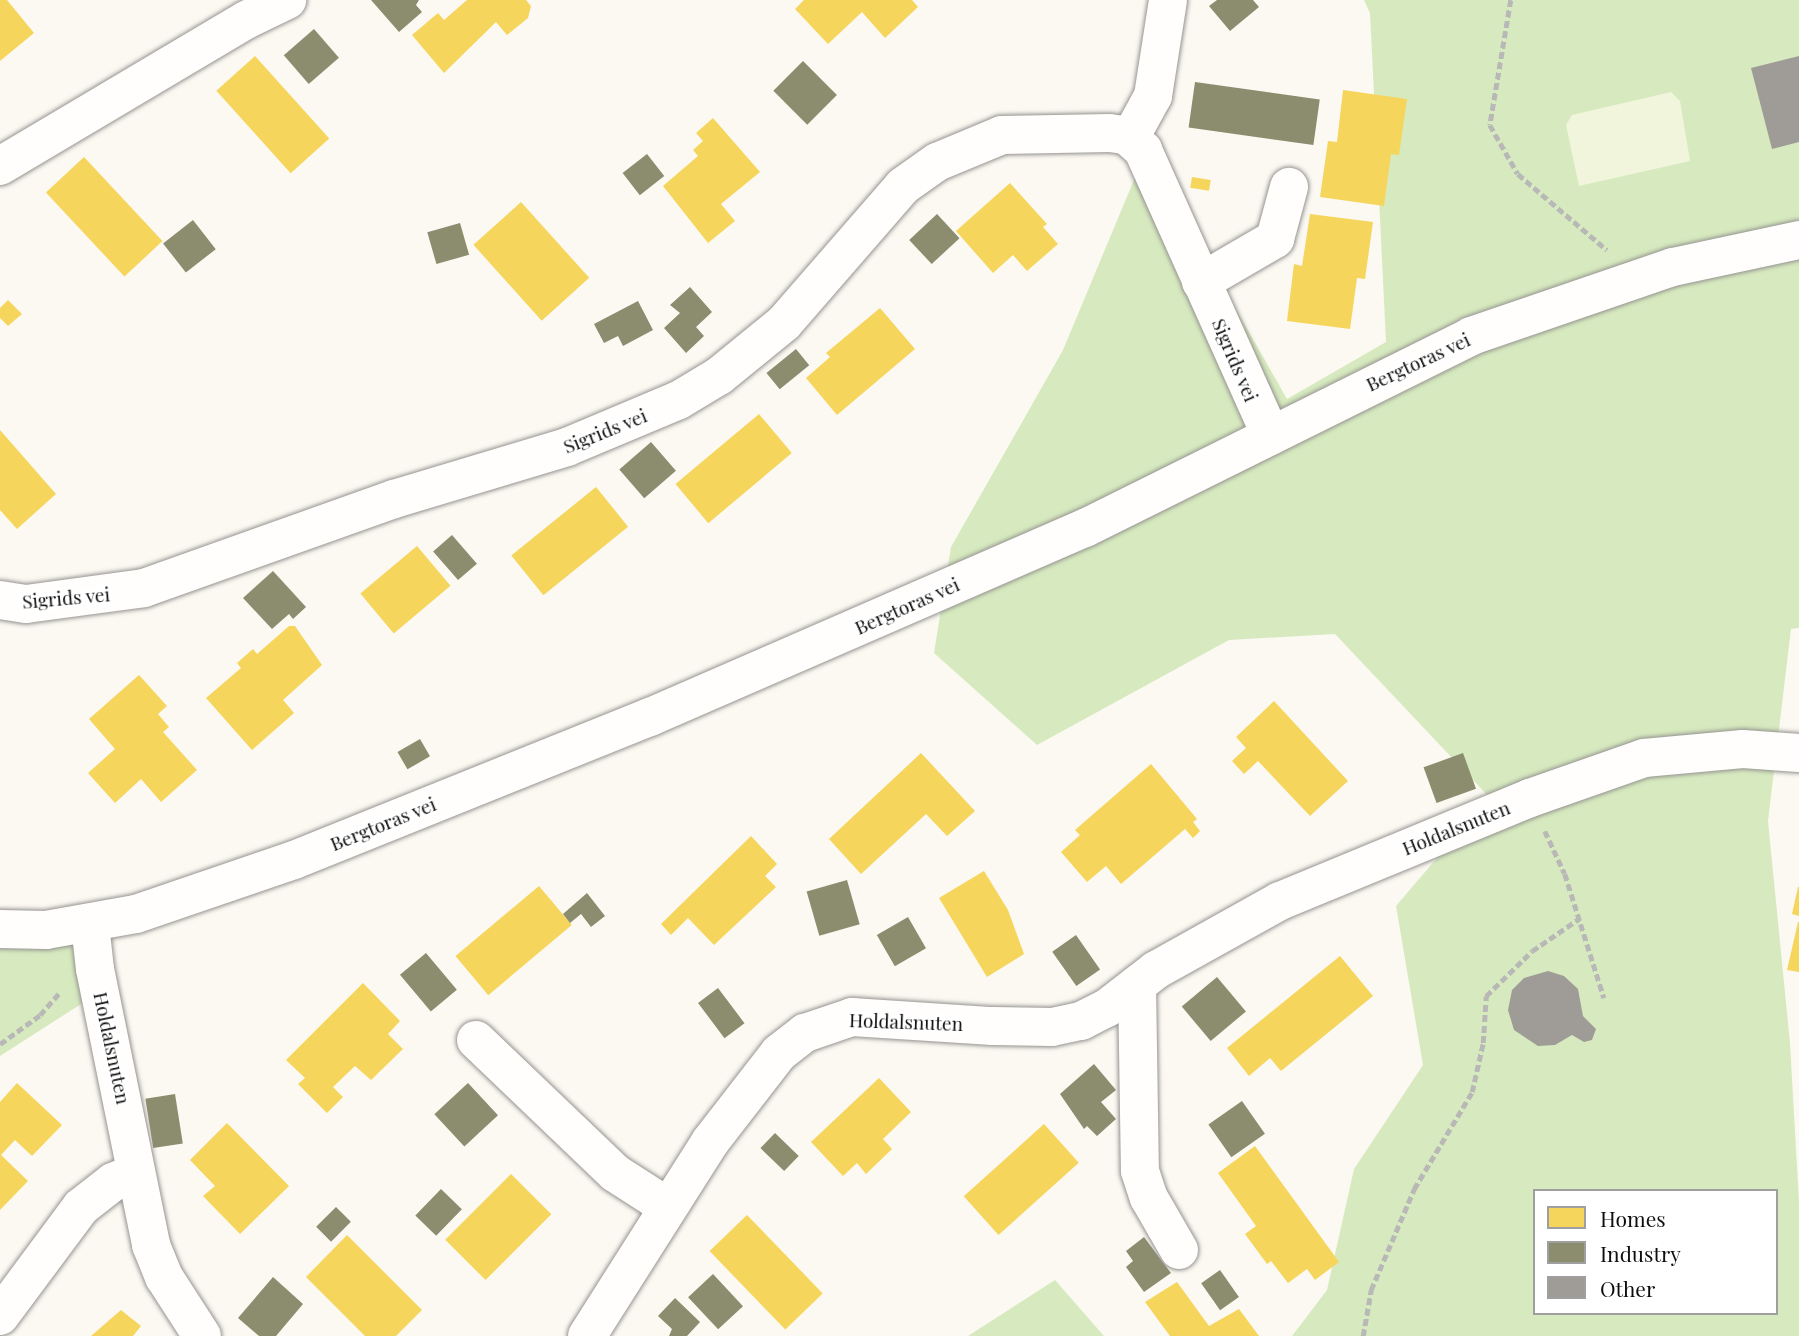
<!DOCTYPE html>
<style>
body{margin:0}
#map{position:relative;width:1799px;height:1336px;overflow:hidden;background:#fcf9f2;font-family:"Playfair Display",serif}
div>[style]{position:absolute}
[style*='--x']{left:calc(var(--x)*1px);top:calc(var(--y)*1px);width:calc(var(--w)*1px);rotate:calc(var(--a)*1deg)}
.forest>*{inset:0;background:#d7eabf}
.pitch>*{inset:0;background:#f0f5db}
.homes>*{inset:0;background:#f6d55c;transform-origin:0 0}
.industry>*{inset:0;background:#8c8c6e;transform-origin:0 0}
.building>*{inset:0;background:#9f9c98}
.path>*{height:4.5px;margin-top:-2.25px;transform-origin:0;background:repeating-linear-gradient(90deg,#b8b8b6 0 7px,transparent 0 10.5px)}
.roads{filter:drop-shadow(0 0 2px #959491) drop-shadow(0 0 2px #959491)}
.minor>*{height:38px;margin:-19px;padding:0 19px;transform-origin:19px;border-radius:19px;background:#fffefd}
span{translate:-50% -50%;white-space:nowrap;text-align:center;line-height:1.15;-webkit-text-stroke:7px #fff;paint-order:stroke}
.street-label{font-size:19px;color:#0e0e0e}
.legend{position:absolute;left:1533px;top:1189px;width:245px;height:126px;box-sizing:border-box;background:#fff;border:2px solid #9f9f9f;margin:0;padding:9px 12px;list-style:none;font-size:21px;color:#0e0e0e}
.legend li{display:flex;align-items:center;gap:14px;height:35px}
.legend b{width:35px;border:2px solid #9f9f9f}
</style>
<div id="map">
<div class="forest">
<i style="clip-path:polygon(evenodd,1364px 0,1799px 0,1799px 628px,1791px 629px,1768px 821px,1790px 1043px,1799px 1202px,1799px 1336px,1292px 1336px,1327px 1290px,1354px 1169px,1423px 1065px,1396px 906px,1489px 797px,1335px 634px,1229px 640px,1037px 745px,934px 653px,951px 547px,1063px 350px,1146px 151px,1287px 399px,1386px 342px,1370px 13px,1364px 0,1535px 1191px,1776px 1191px,1776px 1313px,1535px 1313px,1535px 1191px)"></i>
<i style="clip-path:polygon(0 919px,65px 919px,117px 981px,0 1056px)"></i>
<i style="clip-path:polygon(1055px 1280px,1104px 1336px,968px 1336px)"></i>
</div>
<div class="pitch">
<i style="clip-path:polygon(1671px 92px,1680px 101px,1690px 161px,1579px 186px,1566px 125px,1572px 115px)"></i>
</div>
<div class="homes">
<i style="clip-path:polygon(0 0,7px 0,34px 33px,0 61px)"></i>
<i style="clip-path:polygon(467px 0,526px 0,531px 6px,528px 18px,507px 35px,496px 22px,444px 73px,412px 35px,438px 13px,444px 20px)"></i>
<i style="clip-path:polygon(804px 0,912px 0,918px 7px,885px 38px,862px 12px,828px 44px,795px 9px)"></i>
<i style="left:255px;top:56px;width:111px;height:52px;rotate:48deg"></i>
<i style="clip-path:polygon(1343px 90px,1407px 99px,1399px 155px,1391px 154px,1384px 206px,1320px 197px,1328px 141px,1337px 142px)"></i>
<i style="clip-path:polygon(713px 118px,760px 172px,721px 204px,735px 221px,708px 243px,663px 186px,698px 156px,693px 150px,703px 141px,696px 133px)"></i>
<i style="left:84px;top:157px;width:115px;height:52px;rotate:47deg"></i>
<i style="left:1192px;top:177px;width:19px;height:11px;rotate:9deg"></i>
<i style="clip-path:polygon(1010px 183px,1047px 224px,1043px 227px,1058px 244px,1027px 271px,1013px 255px,993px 273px,956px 231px)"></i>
<i style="left:521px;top:202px;width:102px;height:64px;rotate:48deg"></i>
<i style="clip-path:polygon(1310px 214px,1373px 222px,1365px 279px,1357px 278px,1350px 329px,1287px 321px,1294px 264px,1302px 266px)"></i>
<i style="clip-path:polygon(8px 300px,22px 314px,8px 326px,0 318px,0 308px)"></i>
<i style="clip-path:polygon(880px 308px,915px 349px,837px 415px,806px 378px,830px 357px,826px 353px)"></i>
<i style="left:759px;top:414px;width:51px;height:109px;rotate:50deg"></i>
<i style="clip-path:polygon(0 430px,56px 494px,17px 529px,0 510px)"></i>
<i style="left:596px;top:487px;width:51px;height:109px;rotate:51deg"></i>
<i style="left:417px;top:546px;width:52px;height:74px;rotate:50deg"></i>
<i style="clip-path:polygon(289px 626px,295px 626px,322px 665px,283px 700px,294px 713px,252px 750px,206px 698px,241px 668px,237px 663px,253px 649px,257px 654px)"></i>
<i style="clip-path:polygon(139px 675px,167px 706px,158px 714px,169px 727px,163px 732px,197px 770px,161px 802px,141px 779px,115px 803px,88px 773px,115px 749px,89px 719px)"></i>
<i style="clip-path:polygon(1274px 701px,1348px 781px,1310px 816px,1258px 761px,1244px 774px,1232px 761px,1246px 748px,1236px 737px)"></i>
<i style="clip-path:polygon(921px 753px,975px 811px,947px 836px,926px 814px,861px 874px,829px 839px)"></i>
<i style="clip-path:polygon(1151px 764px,1197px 819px,1193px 822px,1200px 831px,1193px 838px,1185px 829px,1121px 884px,1106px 866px,1087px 882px,1061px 852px,1080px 835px,1075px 830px)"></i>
<i style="clip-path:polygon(751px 836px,777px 864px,765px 876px,776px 887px,714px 945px,688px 918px,671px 935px,661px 924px)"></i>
<i style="clip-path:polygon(984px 871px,1008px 910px,1024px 954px,987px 977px,939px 898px)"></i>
<i style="left:539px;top:886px;width:51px;height:109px;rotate:50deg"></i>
<i style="clip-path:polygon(1798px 887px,1799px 887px,1799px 916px,1792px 914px)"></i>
<i style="clip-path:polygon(1798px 922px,1799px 922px,1799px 972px,1787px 970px)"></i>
<i style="clip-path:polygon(1340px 956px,1373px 996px,1281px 1071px,1270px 1058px,1249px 1076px,1227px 1048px)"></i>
<i style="clip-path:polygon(363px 983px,400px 1021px,388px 1034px,403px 1049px,371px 1080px,355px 1066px,333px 1087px,343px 1097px,327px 1113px,298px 1084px,305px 1078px,286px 1060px)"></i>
<i style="clip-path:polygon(879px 1078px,911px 1112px,883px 1139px,892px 1149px,866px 1174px,857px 1163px,843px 1176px,811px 1142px)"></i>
<i style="clip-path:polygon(17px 1083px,62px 1125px,32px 1156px,15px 1140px,1px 1155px,28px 1181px,0 1210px,0 1102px)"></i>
<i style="clip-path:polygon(227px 1123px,289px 1186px,240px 1234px,203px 1196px,215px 1186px,190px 1160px)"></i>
<i style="left:1044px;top:1124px;width:52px;height:108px;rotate:48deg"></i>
<i style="clip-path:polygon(1255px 1146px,1339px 1262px,1315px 1280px,1307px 1269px,1288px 1283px,1271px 1261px,1267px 1264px,1245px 1234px,1256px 1226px,1218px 1173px)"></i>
<i style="left:511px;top:1174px;width:57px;height:93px;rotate:45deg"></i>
<i style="left:747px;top:1215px;width:109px;height:52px;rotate:46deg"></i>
<i style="clip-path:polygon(347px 1235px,422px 1310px,396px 1336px,365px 1336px,306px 1277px)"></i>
<i style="clip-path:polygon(1177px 1282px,1209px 1326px,1239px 1309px,1259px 1336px,1170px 1336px,1145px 1302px)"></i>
<i style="clip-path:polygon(121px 1310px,141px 1326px,133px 1336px,91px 1336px)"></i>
</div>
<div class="industry">
<i style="clip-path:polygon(371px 0,419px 0,416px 5px,422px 12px,399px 32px)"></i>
<i style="clip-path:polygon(1217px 0,1253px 0,1259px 7px,1230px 31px,1209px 6px)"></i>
<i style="left:314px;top:29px;width:38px;height:40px;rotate:49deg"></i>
<i style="left:803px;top:61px;width:48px;height:42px;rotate:45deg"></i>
<i style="left:1195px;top:82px;width:126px;height:46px;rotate:8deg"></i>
<i style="left:647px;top:154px;width:28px;height:31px;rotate:52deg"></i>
<i style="left:937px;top:214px;width:33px;height:38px;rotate:47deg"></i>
<i style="left:193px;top:220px;width:37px;height:38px;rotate:52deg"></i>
<i style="left:460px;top:223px;width:33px;height:34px;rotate:74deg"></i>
<i style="clip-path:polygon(690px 287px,712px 312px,696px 327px,704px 336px,686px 353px,664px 328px,680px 313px,670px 305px)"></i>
<i style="clip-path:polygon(638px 301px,653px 330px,623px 346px,618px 336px,604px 343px,594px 324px)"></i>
<i style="left:796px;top:349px;width:21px;height:38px;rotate:51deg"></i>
<i style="left:651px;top:442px;width:38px;height:42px;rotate:49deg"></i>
<i style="left:452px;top:535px;width:38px;height:25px;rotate:49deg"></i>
<i style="clip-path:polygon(273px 571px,306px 607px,293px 619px,289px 614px,272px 629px,243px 598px)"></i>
<i style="left:420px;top:739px;width:20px;height:26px;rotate:60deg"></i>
<i style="left:1463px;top:753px;width:38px;height:42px;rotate:70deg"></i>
<i style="left:847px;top:880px;width:46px;height:42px;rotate:74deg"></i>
<i style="clip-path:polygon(587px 893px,605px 916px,591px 927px,581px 914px,570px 923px,563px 914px)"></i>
<i style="left:908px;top:917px;width:36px;height:36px;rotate:60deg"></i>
<i style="left:1076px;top:935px;width:42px;height:29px;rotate:55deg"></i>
<i style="left:426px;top:953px;width:48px;height:34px;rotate:50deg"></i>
<i style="left:1217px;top:977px;width:45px;height:46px;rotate:50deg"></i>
<i style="left:718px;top:988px;width:44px;height:25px;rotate:53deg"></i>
<i style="clip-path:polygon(1094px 1064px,1116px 1090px,1101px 1102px,1116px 1119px,1097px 1136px,1087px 1126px,1084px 1129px,1060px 1094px)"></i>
<i style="left:468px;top:1083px;width:44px;height:46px;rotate:47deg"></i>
<i style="left:175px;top:1094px;width:50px;height:30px;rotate:81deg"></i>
<i style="left:1242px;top:1101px;width:40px;height:41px;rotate:55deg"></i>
<i style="left:775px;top:1133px;width:33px;height:21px;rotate:44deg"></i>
<i style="left:441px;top:1189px;width:29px;height:37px;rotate:44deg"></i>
<i style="left:336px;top:1207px;width:21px;height:28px;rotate:45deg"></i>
<i style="clip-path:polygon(1144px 1237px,1171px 1273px,1144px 1292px,1126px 1267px,1133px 1261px,1126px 1251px)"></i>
<i style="left:1220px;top:1270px;width:33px;height:23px;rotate:55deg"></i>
<i style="left:713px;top:1274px;width:44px;height:34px;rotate:47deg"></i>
<i style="clip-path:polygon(273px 1277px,303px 1304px,276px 1336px,259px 1336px,238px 1318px)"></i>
<i style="clip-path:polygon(675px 1298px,700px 1322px,687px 1336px,669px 1336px,672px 1329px,658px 1316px)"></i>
</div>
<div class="building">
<i style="clip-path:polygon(1799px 56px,1799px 142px,1772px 149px,1751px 68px)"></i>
<i style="clip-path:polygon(1548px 971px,1564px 976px,1578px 989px,1583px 1016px,1596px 1029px,1592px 1040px,1584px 1042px,1572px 1035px,1555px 1045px,1538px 1046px,1514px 1030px,1508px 1010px,1512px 990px,1524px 978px)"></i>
</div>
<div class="path">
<i style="--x:1511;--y:0;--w:127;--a:99.5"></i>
<i style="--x:1490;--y:125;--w:56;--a:60.3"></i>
<i style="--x:1518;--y:174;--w:117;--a:40.5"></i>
<i style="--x:1545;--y:831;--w:47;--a:65.1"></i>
<i style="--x:1565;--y:874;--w:130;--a:72.5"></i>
<i style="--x:0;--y:1044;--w:49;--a:-35.9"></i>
<i style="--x:40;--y:1015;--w:29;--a:-49"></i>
<i style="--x:1363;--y:1336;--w:47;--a:-80.1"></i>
<i style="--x:1371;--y:1290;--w:110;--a:-66.9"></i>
<i style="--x:1414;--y:1189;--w:113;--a:-59.1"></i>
<i style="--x:1472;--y:1092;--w:50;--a:-77.3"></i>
<i style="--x:1483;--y:1043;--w:47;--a:-86.3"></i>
<i style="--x:1486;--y:996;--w:64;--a:-44.4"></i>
<i style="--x:1532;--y:951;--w:58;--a:-34.5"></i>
</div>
<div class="roads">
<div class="minor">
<i style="--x:1130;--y:138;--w:48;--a:-61.3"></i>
<i style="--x:1153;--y:96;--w:97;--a:-81.1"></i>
<i style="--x:0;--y:166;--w:286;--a:-30.7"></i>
<i style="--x:246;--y:20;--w:46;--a:-26"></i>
<i style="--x:1201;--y:282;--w:86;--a:-30.2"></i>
<i style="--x:1275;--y:239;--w:54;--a:-74.9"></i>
<i style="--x:0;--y:600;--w:26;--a:9"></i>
<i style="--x:26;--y:604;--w:119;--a:-7.7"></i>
<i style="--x:144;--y:588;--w:265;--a:-19.6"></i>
<i style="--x:394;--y:499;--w:181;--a:-16.7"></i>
<i style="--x:567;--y:447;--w:121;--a:-22.8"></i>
<i style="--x:679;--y:400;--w:47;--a:-31"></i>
<i style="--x:719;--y:376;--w:84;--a:-39.2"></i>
<i style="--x:784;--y:323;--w:181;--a:-49"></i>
<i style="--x:903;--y:186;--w:42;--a:-35.2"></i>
<i style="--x:937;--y:162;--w:70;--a:-22.6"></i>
<i style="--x:1002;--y:135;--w:107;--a:-1.1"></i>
<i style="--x:1109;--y:133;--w:17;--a:7"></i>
<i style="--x:1126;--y:135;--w:23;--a:41"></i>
<i style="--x:1143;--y:150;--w:313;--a:65.9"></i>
<i style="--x:90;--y:924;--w:45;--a:83.7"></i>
<i style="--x:95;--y:969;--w:282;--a:78.5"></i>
<i style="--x:151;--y:1245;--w:35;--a:68"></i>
<i style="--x:164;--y:1277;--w:70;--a:57.2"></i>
<i style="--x:0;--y:929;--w:46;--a:1.2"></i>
<i style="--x:46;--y:930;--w:91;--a:-10.1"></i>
<i style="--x:136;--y:914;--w:167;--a:-18.9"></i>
<i style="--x:294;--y:860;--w:384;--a:-21.9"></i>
<i style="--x:650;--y:717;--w:474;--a:-23.5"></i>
<i style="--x:1085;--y:528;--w:431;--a:-26.4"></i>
<i style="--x:1471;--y:336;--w:213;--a:-18.9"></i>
<i style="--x:1673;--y:267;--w:129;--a:-12.1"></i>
<i style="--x:1137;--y:985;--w:186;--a:89.1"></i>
<i style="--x:1140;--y:1171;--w:28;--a:72"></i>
<i style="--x:1149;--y:1198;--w:60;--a:60"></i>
<i style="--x:476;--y:1040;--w:192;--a:43.7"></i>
<i style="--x:615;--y:1173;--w:63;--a:32.7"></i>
<i style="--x:0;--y:1316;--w:136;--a:-53.4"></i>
<i style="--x:81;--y:1207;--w:41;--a:-38"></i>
<i style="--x:113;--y:1182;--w:25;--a:-23"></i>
<i style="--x:587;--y:1336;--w:230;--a:-57.6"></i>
<i style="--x:710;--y:1142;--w:113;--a:-52.2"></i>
<i style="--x:779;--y:1053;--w:33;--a:-38"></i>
<i style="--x:805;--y:1033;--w:50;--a:-18.8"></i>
<i style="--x:852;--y:1017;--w:141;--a:3.7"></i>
<i style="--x:993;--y:1026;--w:59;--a:1"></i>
<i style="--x:1052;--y:1027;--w:30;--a:-12"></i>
<i style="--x:1081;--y:1021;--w:29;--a:-27"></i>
<i style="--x:1107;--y:1008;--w:62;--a:-37.8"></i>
<i style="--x:1156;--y:970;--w:142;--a:-29.1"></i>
<i style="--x:1280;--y:901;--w:270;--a:-22.4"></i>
<i style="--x:1530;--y:798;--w:121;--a:-19.3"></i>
<i style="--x:1644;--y:758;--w:99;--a:-5.2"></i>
<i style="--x:1743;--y:749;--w:56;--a:4.1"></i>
</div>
</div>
<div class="street-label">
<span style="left:1235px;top:360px;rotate:67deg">Sigrids vei</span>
<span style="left:1418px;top:362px;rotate:-25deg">Bergtoras vei</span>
<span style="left:605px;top:431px;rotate:-22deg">Sigrids vei</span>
<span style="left:66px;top:598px;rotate:-5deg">Sigrids vei</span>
<span style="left:907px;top:606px;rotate:-24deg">Bergtoras vei</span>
<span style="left:383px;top:824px;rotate:-22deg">Bergtoras vei</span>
<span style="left:1456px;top:828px;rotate:-22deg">Holdalsnuten</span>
<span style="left:906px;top:1022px;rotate:2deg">Holdalsnuten</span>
<span style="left:112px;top:1048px;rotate:78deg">Holdalsnuten</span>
</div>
<ul class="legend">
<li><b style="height:19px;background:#f6d55c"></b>Homes</li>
<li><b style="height:19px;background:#8c8c6e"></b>Industry</li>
<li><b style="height:19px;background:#9f9c98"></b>Other</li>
</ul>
</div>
